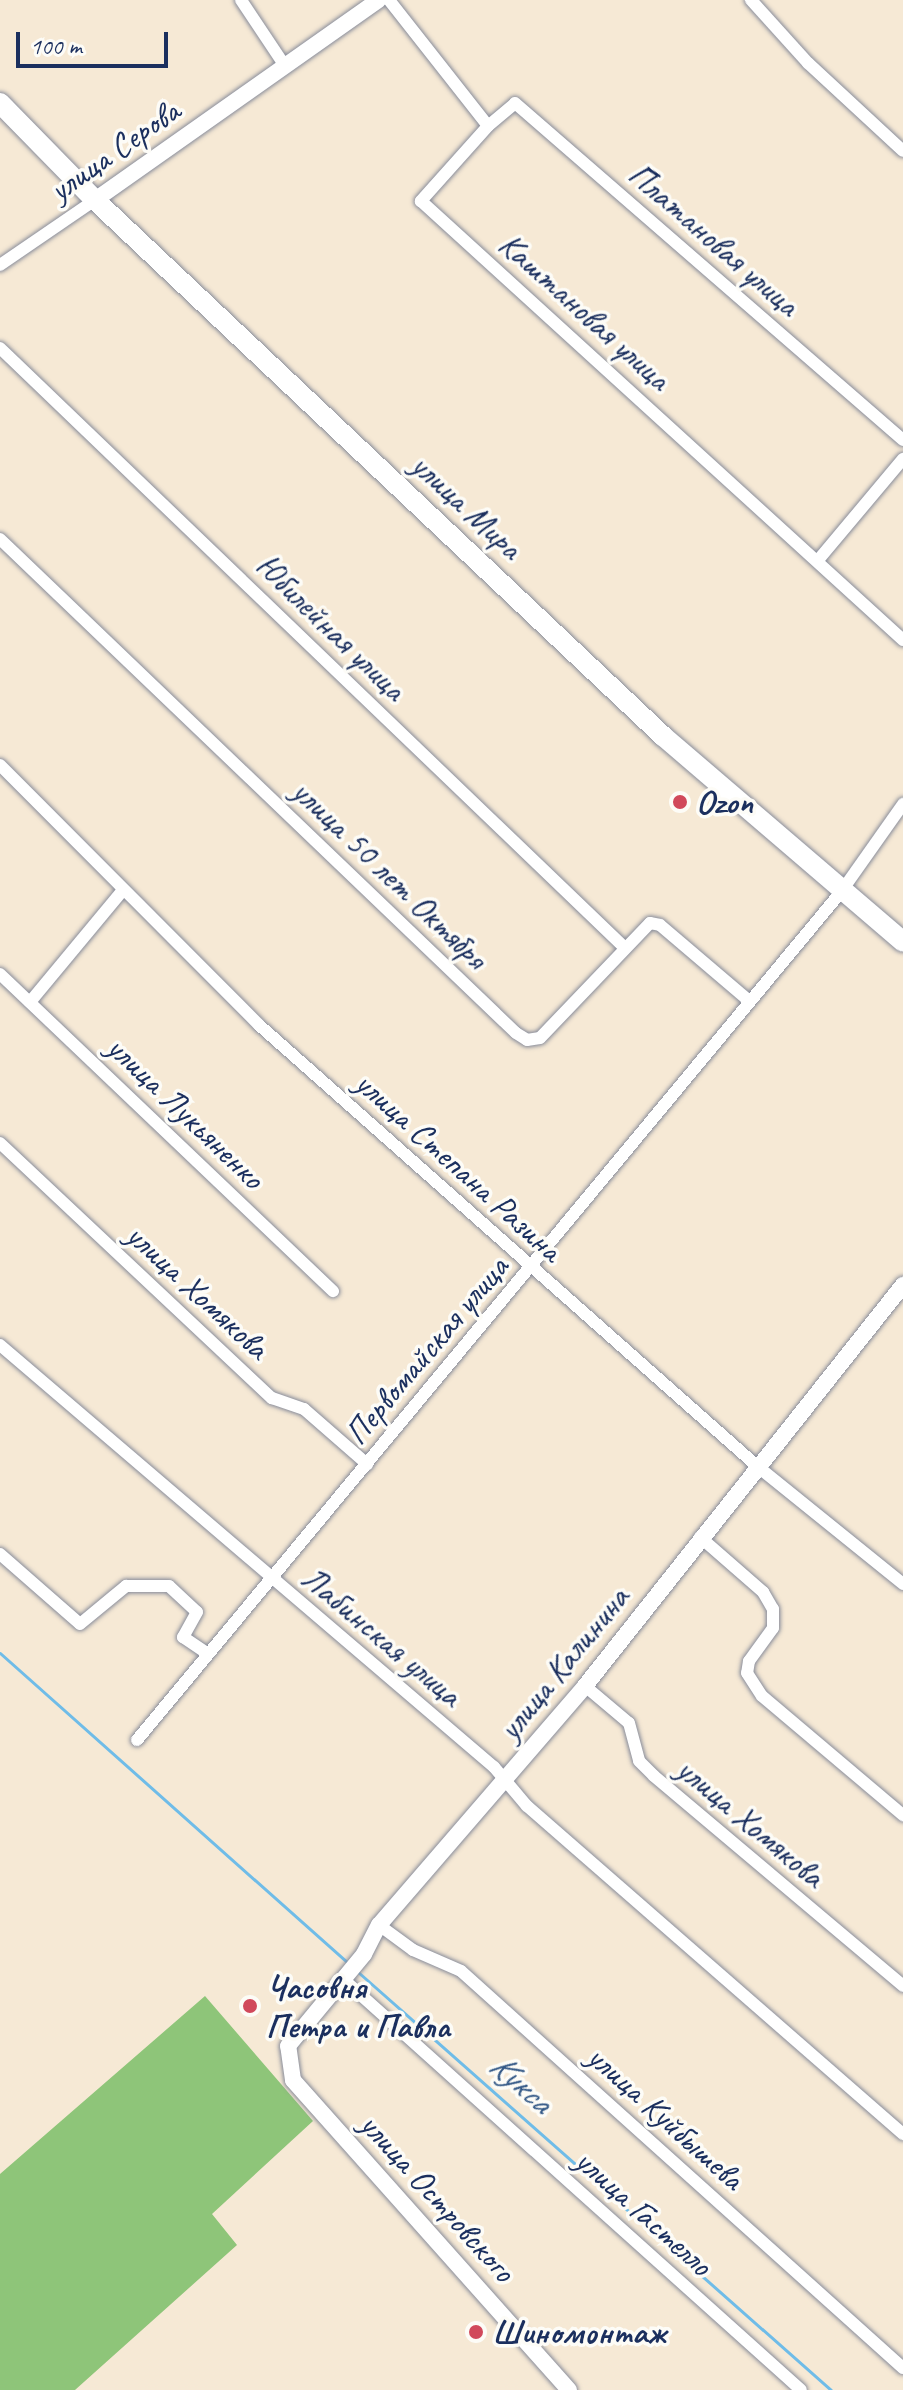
<!DOCTYPE html>
<meta charset="utf-8">
<style>
body{margin:0}
#map{position:relative;width:903px;height:2390px;overflow:hidden;background:#f6e9d5;font-family:Caveat,sans-serif}
div>[style]{position:absolute}
[style*='--x']{left:calc(var(--x)*1px);top:calc(var(--y)*1px);width:calc(var(--w)*1px);rotate:calc(var(--a)*1deg)}
.green>*{inset:0;background:#8ec579}
.stream>*{height:3px;margin:-1.5px;padding:0 1.5px;transform-origin:1.5px;border-radius:1.5px;background:#6fbce8}
.roads{filter:drop-shadow(0 0 2px #888c9a) drop-shadow(0 0 2px #888c9a)}
.minor>*{height:12px;margin:-6px;padding:0 6px;transform-origin:6px;border-radius:6px;background:#fff}
.tertiary>*{height:16px;margin:-8px;padding:0 8px;transform-origin:8px;border-radius:8px;background:#fff}
.primary>*{height:20px;margin:-10px;padding:0 10px;transform-origin:10px;border-radius:10px;background:#fff}
.dots>*{width:22px;height:22px;translate:-50% -50%;box-sizing:border-box;border:4px solid #fdfcf7;border-radius:50%}
span{translate:-50% -50%;white-space:nowrap;text-align:center;line-height:1.15;-webkit-text-stroke:7px #fdfcf7;paint-order:stroke}
.street-label{font-size:34px;color:#1b2f5e}
.poi-label{font-size:34px;color:#1b2f5e;font-weight:700}
.left{translate:0 -50%;text-align:left}
.water-label{font-size:36px;color:#345987;font-style:italic}
.scale{position:absolute;left:16px;top:32px;width:152px;height:36px;box-sizing:border-box;border:4px solid #1b2f5e;border-top:0;padding-left:10px;font-size:24px;line-height:28px;white-space:nowrap;color:#1b2f5e;-webkit-text-stroke:6px #fdfcf7;paint-order:stroke}
</style>
<div id="map">
<div class="green">
<i style="clip-path:polygon(205px 1996px,313px 2121px,212px 2214px,237px 2245px,75px 2390px,0 2390px,0 2174px)"></i>
</div>
<div class="stream">
<i style="--x:0;--y:1653;--w:469;--a:41.7"></i>
<i style="--x:358;--y:1972;--w:631;--a:41.47"></i>
</div>
<div class="roads">
<div class="minor">
<i style="--x:241;--y:0;--w:79;--a:56.3"></i>
<i style="--x:389;--y:0;--w:160;--a:51.8"></i>
<i style="--x:488;--y:126;--w:101;--a:131.8"></i>
<i style="--x:421;--y:201;--w:652;--a:42.33"></i>
<i style="--x:751;--y:0;--w:85;--a:47.9"></i>
<i style="--x:808;--y:63;--w:129;--a:42.8"></i>
<i style="--x:488;--y:126;--w:35;--a:-40"></i>
<i style="--x:515;--y:103;--w:514;--a:40.98"></i>
<i style="--x:0;--y:265;--w:115;--a:-34.4"></i>
<i style="--x:0;--y:348;--w:864;--a:43.83"></i>
<i style="--x:0;--y:539;--w:714;--a:43.75"></i>
<i style="--x:516;--y:1033;--w:13;--a:32"></i>
<i style="--x:527;--y:1040;--w:13;--a:-9"></i>
<i style="--x:540;--y:1038;--w:159;--a:-46.3"></i>
<i style="--x:650;--y:923;--w:10;--a:11"></i>
<i style="--x:660;--y:925;--w:116;--a:40.4"></i>
<i style="--x:819;--y:559;--w:131;--a:-50"></i>
<i style="--x:0;--y:765;--w:367;--a:45.1"></i>
<i style="--x:259;--y:1025;--w:665;--a:41.53"></i>
<i style="--x:757;--y:1466;--w:188;--a:38.9"></i>
<i style="--x:0;--y:974;--w:460;--a:43.6"></i>
<i style="--x:30;--y:1002;--w:146;--a:-50.3"></i>
<i style="--x:0;--y:1143;--w:373;--a:43.2"></i>
<i style="--x:272;--y:1398;--w:34;--a:19"></i>
<i style="--x:304;--y:1409;--w:84;--a:41.1"></i>
<i style="--x:0;--y:1345;--w:650;--a:40.51"></i>
<i style="--x:494;--y:1767;--w:51;--a:49.8"></i>
<i style="--x:527;--y:1806;--w:499;--a:41.1"></i>
<i style="--x:700;--y:1537;--w:84;--a:41.1"></i>
<i style="--x:763;--y:1592;--w:20;--a:60"></i>
<i style="--x:773;--y:1609;--w:19;--a:90"></i>
<i style="--x:773;--y:1628;--w:41;--a:126"></i>
<i style="--x:749;--y:1661;--w:12;--a:99"></i>
<i style="--x:747;--y:1673;--w:27;--a:57"></i>
<i style="--x:762;--y:1696;--w:185;--a:40.2"></i>
<i style="--x:0;--y:1554;--w:106;--a:41.2"></i>
<i style="--x:80;--y:1624;--w:60;--a:-39.6"></i>
<i style="--x:126;--y:1586;--w:43;--a:0"></i>
<i style="--x:169;--y:1586;--w:38;--a:43"></i>
<i style="--x:197;--y:1612;--w:29;--a:119"></i>
<i style="--x:183;--y:1637;--w:29;--a:34"></i>
<i style="--x:585;--y:1686;--w:57;--a:40.1"></i>
<i style="--x:629;--y:1723;--w:39;--a:75"></i>
<i style="--x:639;--y:1761;--w:21;--a:45"></i>
<i style="--x:654;--y:1776;--w:326;--a:40.1"></i>
<i style="--x:137;--y:1740;--w:1102;--a:-50.3"></i>
<i style="--x:841;--y:892;--w:108;--a:-54.8"></i>
<i style="--x:379;--y:1925;--w:42;--a:36.3"></i>
<i style="--x:413;--y:1950;--w:52;--a:23.6"></i>
<i style="--x:461;--y:1971;--w:594;--a:41.93"></i>
<i style="--x:343;--y:1979;--w:615;--a:41.9"></i>
</div>
<div class="tertiary">
<i style="--x:95;--y:200;--w:347;--a:-35.2"></i>
<i style="--x:569;--y:2390;--w:415;--a:-131.7"></i>
<i style="--x:293;--y:2080;--w:34;--a:-98"></i>
<i style="--x:288;--y:2046;--w:119;--a:-50.4"></i>
<i style="--x:364;--y:1954;--w:33;--a:-63"></i>
<i style="--x:379;--y:1925;--w:316;--a:-49.2"></i>
<i style="--x:585;--y:1686;--w:512;--a:-51.58"></i>
</div>
<div class="primary">
<i style="--x:0;--y:103;--w:136;--a:45.6"></i>
<i style="--x:95;--y:200;--w:781;--a:43.34"></i>
<i style="--x:663;--y:736;--w:316;--a:40.6"></i>
</div>
</div>
<div class="dots">
<i style="left:680px;top:802px;background:#d1495b"></i>
<i style="left:250px;top:2006px;background:#d1495b"></i>
<i style="left:476px;top:2332px;background:#d1495b"></i>
</div>
<div class="street-label">
<span style="left:114px;top:150px;rotate:-35deg">улица Серова</span>
<span style="left:714px;top:239px;rotate:41deg">Платановая улица</span>
<span style="left:585px;top:311px;rotate:42deg">Каштановая улица</span>
<span style="left:467px;top:506px;rotate:43deg">улица Мира</span>
<span style="left:331px;top:627px;rotate:44deg">Юбилейная улица</span>
<span style="left:390px;top:874px;rotate:44deg">улица 50 лет Октября</span>
<span style="left:186px;top:1112px;rotate:44deg">улица Лукьяненко</span>
<span style="left:459px;top:1166px;rotate:42deg">улица Степана Разина</span>
<span style="left:198px;top:1291px;rotate:43deg">улица Хомякова</span>
<span style="left:426px;top:1350px;rotate:-50deg">Первомайская улица</span>
<span style="left:382px;top:1636px;rotate:40deg">Лабинская улица</span>
<span style="left:563px;top:1663px;rotate:-51deg">улица Калинина</span>
<span style="left:751px;top:1822px;rotate:40deg">улица Хомякова</span>
<span style="left:666px;top:2117px;rotate:42deg">улица Куйбышева</span>
<span style="left:438px;top:2197px;rotate:48deg">улица Островского</span>
<span style="left:644px;top:2212px;rotate:42deg">улица Гастелло</span>
</div>
<div class="poi-label">
<span class="left" style="left:696px;top:802px">Ozon</span>
<span class="left" style="left:266px;top:2006px">Часовня<br>Петра и Павла</span>
<span class="left" style="left:492px;top:2332px">Шиномонтаж</span>
</div>
<div class="water-label">
<span style="left:521px;top:2083px;rotate:42deg">Кукса</span>
</div>
<div class="scale">100 m</div>
</div>
